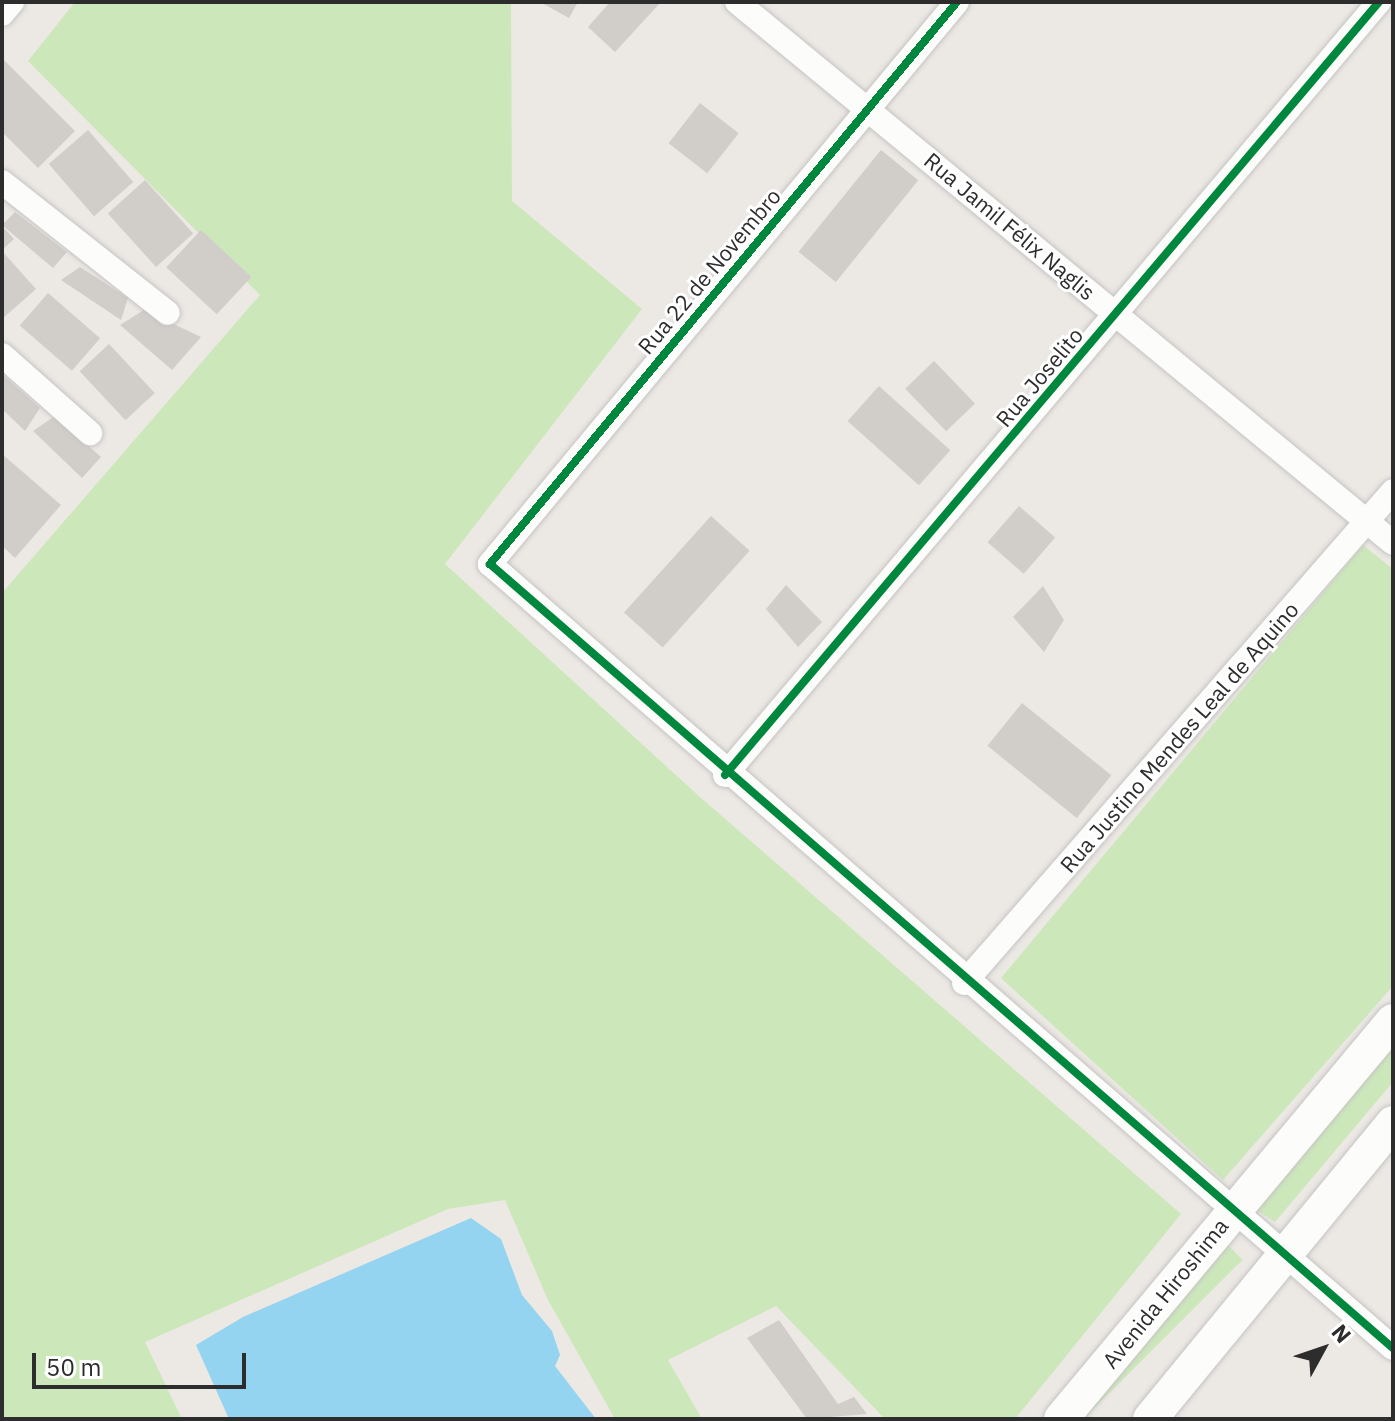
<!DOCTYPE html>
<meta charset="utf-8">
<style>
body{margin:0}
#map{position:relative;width:1395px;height:1421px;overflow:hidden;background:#ece8e4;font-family:"IBM Plex Sans",sans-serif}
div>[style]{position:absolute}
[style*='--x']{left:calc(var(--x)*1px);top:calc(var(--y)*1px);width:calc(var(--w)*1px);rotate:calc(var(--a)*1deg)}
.green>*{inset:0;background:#cce8bb;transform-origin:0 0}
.water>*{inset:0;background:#94d4f0}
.building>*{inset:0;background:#d1ceca;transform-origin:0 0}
.roads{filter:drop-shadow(0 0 2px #c5c4c4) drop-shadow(0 0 2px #c5c4c4)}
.minor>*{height:24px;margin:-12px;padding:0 12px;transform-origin:12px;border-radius:12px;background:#fcfcfb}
.secondary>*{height:34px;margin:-17px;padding:0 17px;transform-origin:17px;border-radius:17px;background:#fcfcfb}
.cycleway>*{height:8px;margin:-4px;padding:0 4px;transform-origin:4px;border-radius:4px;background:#00873e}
span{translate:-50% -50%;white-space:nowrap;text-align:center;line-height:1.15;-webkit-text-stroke:6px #fff;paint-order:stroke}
.street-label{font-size:22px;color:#2d2d2d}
.frame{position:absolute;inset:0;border:4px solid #2d2d2d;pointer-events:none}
.north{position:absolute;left:1283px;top:1309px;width:80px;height:80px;-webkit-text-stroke:6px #fff;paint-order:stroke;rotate:50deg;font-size:22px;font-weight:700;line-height:32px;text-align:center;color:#2d2d2d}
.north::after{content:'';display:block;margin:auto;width:28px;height:36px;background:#2d2d2d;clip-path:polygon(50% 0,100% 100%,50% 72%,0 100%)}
.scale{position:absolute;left:32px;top:1353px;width:214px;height:36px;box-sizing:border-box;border:4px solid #2d2d2d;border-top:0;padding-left:10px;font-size:24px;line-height:28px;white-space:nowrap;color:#2d2d2d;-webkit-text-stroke:6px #fff;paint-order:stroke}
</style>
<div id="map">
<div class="green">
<i style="clip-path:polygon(75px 2px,511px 2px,512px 201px,642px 309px,445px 564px,701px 798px,1181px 1214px,1015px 1419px,885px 1419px,776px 1306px,668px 1360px,702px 1419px,615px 1419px,548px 1300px,505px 1200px,448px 1209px,145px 1342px,182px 1419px,2px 1419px,2px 593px,260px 295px,28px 61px)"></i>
<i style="clip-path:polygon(1363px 545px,1393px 569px,1393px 986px,1223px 1180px,1001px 978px)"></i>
<i style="clip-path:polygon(1393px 1039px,1393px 1082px,1275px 1222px,1254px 1208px)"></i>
<i style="left:1225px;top:1242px;width:25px;height:229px;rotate:45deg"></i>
</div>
<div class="water">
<i style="clip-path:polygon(471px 1218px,501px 1239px,522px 1295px,552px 1331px,560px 1355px,555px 1366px,596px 1419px,229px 1419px,196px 1345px,243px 1317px)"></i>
</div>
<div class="building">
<i style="clip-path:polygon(540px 2px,578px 2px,569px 18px)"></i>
<i style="clip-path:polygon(610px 2px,661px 2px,615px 52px,588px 27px)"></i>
<i style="clip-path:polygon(4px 60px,75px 131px,38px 168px,2px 132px)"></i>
<i style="left:700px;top:103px;width:49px;height:51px;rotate:38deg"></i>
<i style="left:88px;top:130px;width:69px;height:52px;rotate:49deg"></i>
<i style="left:881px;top:150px;width:48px;height:131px;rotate:39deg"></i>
<i style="left:145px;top:180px;width:72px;height:50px;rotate:48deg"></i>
<i style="clip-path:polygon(15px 212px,67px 252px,53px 268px,2px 225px)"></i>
<i style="clip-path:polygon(5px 229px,14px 239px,2px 250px,2px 231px)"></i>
<i style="left:201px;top:230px;width:69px;height:51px;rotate:43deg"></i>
<i style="clip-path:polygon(2px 251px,36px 289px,2px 319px)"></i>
<i style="clip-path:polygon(80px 267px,128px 298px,121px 320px,61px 280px)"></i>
<i style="left:48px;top:293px;width:69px;height:43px;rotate:41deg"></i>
<i style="clip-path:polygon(144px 310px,201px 337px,172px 370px,120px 325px)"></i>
<i style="left:109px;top:344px;width:67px;height:40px;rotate:47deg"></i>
<i style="left:934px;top:361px;width:59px;height:40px;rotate:46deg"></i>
<i style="clip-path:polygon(2px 374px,40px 408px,25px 431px,2px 409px)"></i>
<i style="left:879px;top:386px;width:96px;height:47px;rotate:42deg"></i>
<i style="clip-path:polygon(55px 416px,101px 457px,82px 478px,33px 431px)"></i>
<i style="clip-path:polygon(2px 454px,61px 505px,15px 558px,2px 546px)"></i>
<i style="left:1019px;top:506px;width:48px;height:48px;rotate:41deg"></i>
<i style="left:711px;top:516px;width:52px;height:130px;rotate:42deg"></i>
<i style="clip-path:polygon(786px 585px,822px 622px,798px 647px,766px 609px)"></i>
<i style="clip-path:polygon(1043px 586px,1064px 620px,1044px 652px,1013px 617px)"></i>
<i style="left:1022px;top:703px;width:115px;height:55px;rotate:39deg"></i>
<i style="clip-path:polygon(779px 1320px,838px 1404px,854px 1397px,867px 1414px,807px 1419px,747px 1338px)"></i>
</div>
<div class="roads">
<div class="minor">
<i style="--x:737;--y:2;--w:850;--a:39.51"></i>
<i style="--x:957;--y:2;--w:731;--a:129.73"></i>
<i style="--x:490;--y:564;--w:1196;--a:40.97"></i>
<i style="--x:2;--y:14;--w:16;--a:-50"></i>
<i style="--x:2;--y:182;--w:211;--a:38.3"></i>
<i style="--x:2;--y:355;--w:118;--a:41.6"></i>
<i style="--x:725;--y:775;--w:1013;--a:-49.77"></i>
<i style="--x:964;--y:983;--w:653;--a:-48.91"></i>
</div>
<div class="secondary">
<i style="--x:1061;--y:1419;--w:518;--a:-50.17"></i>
<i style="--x:1150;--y:1419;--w:383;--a:-50.6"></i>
</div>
</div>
<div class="cycleway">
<i style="--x:957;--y:2;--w:731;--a:129.73"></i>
<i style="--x:490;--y:564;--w:1196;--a:40.97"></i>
<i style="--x:725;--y:775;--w:1013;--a:-49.77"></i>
</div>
<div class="street-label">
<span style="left:1010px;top:226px;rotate:40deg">Rua Jamil Félix Naglis</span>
<span style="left:709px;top:271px;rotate:-50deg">Rua 22 de Novembro</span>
<span style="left:1039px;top:377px;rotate:-50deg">Rua Joselito</span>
<span style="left:1179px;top:737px;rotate:-49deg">Rua Justino Mendes Leal de Aquino</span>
<span style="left:1165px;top:1293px;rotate:-51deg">Avenida Hiroshima</span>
</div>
<div class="frame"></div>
<div class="north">N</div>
<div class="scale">50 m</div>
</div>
